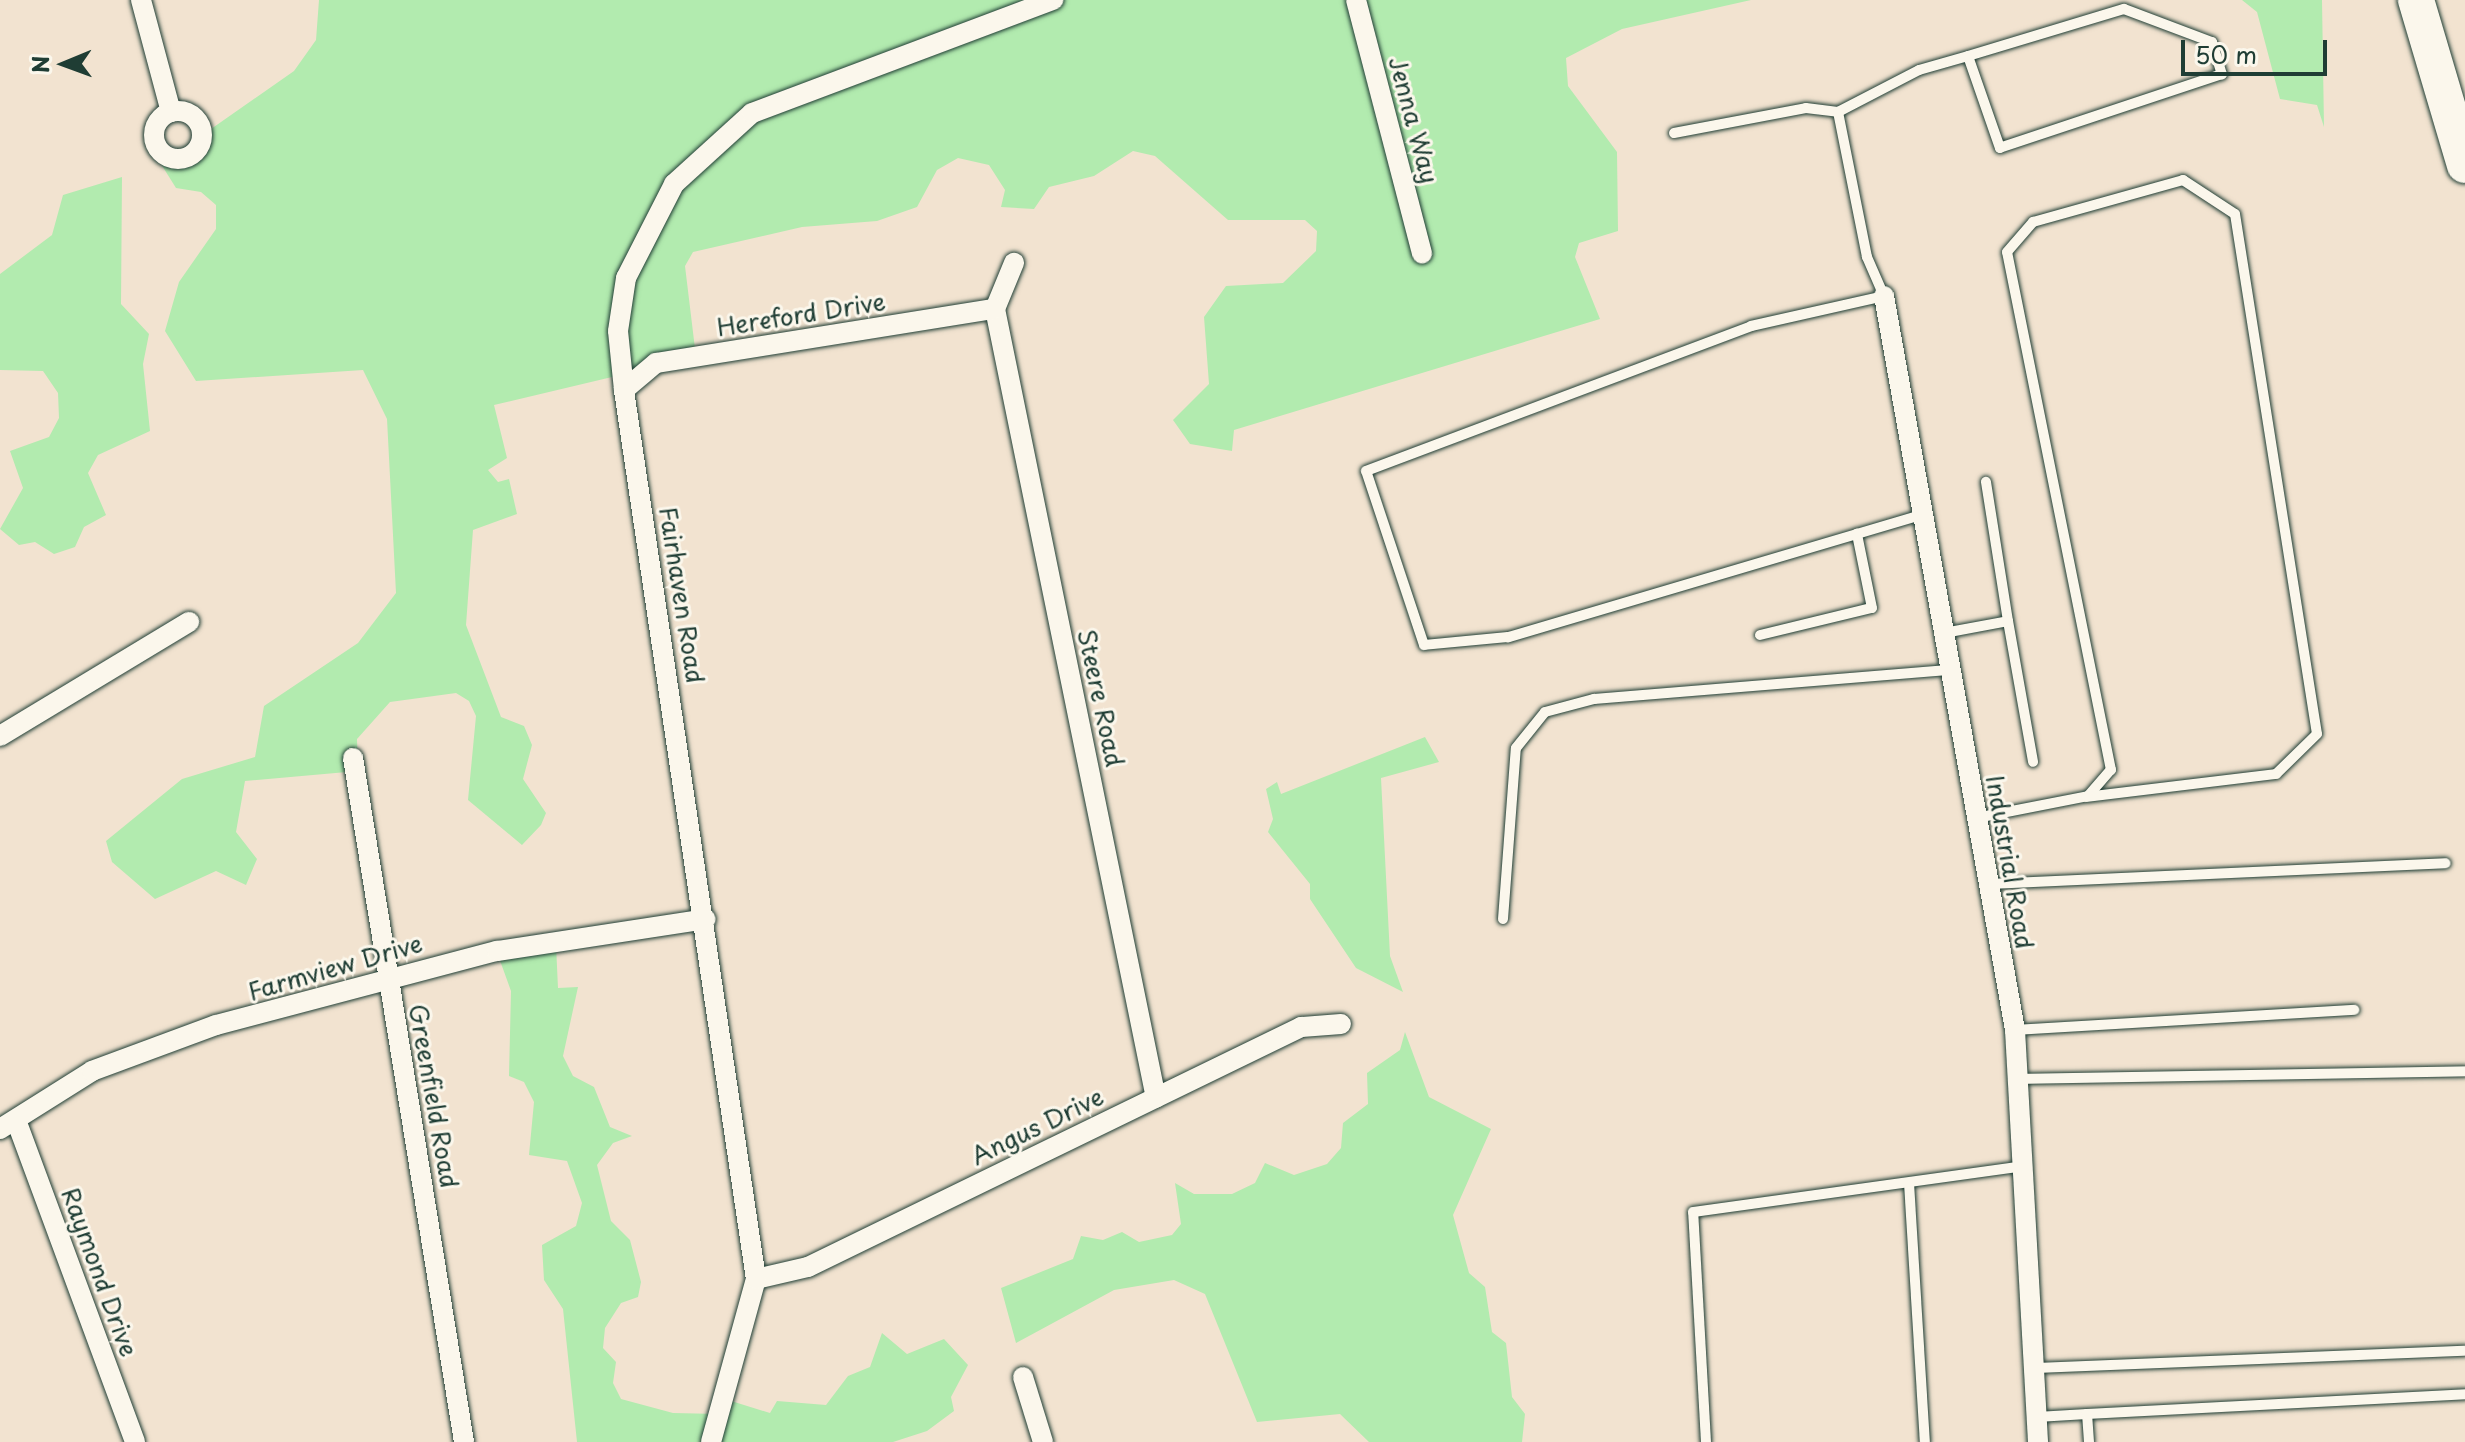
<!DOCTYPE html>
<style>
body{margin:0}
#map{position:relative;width:2465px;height:1442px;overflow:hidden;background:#f2e3d0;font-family:"Playpen Sans",sans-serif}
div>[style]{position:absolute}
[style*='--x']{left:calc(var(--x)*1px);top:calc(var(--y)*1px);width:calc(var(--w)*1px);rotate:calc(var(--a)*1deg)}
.green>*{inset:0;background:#b2ebaf}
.roads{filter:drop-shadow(0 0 2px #1f3d34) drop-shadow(0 0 2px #1f3d34)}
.lane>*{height:10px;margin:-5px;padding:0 5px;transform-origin:5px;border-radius:5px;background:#fbf7ec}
.street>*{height:20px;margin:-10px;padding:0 10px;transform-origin:10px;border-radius:10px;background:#fbf7ec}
.street>.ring{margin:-10px;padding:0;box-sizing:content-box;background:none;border:20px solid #fbf7ec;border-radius:50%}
.highway>*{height:36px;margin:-18px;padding:0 18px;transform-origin:18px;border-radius:18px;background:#fbf7ec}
span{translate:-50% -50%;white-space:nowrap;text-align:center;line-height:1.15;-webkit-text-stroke:6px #fbf7ec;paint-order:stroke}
.street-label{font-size:24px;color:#1f3d34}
.north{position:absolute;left:24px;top:24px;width:80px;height:80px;-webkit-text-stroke:6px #fbf7ec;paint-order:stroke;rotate:269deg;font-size:22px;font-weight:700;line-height:32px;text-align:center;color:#1f3d34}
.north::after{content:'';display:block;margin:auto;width:28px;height:36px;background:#1f3d34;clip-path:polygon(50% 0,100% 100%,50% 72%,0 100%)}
.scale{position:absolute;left:2181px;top:40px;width:146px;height:36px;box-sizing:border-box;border:4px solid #1f3d34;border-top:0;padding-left:10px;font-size:24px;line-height:28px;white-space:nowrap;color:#1f3d34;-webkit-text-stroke:6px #fbf7ec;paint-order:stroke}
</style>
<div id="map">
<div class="green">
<i style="clip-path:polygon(319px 0,1751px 0,1622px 29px,1566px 58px,1568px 86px,1617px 152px,1618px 231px,1579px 243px,1575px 257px,1600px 319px,1234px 430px,1232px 451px,1190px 444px,1173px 420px,1209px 384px,1204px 317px,1226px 286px,1283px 283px,1316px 251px,1317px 231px,1305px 220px,1228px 220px,1155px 156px,1133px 151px,1094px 176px,1049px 187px,1034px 209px,1001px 207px,1005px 190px,989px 165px,958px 158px,937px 170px,917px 207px,877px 221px,802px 227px,693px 252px,685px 266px,696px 357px,494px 405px,507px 458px,488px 470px,498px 482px,509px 479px,517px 514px,473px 530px,466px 625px,501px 717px,524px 726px,532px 745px,523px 779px,546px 813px,541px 825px,522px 845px,468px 800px,476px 716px,469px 701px,456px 693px,390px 702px,357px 739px,358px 771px,245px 781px,236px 832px,257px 859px,246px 885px,216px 871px,155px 899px,112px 862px,106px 841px,182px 779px,255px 757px,264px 706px,358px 643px,396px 593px,387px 419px,363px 370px,196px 381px,165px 331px,179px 282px,216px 229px,216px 205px,201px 192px,176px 188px,161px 164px,294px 71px,316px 40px)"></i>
<i style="clip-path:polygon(2242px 0,2322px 0,2324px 127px,2317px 105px,2280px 99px,2257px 12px)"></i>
<i style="clip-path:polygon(122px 177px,121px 304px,149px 334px,143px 364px,150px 431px,98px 455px,88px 473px,106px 515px,84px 527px,75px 547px,54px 554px,35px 542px,19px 545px,0 529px,23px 488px,10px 451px,49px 437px,59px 418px,58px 393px,43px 371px,0 370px,0 274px,52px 235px,63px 195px)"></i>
<i style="clip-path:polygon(1425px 737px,1439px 762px,1381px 778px,1390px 956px,1403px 992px,1356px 968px,1310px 899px,1310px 884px,1268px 832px,1273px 819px,1266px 789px,1277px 782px,1281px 794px)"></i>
<i style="clip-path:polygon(556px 945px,558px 988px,578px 987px,563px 1056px,573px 1076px,594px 1087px,610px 1127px,632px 1136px,613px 1143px,597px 1165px,611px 1221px,630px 1240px,641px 1282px,638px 1297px,621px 1303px,605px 1328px,603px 1348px,616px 1362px,613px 1383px,621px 1399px,673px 1413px,719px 1414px,728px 1400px,770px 1413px,777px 1401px,826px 1405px,848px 1376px,870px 1367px,882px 1333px,907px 1354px,944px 1339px,968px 1365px,951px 1397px,954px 1411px,927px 1431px,893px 1442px,577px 1442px,563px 1309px,544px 1280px,542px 1245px,576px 1226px,582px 1203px,567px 1161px,529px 1155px,534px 1102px,524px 1082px,509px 1076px,511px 991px,498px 955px)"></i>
<i style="clip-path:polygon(1405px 1032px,1429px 1097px,1491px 1129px,1453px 1215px,1469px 1273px,1485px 1287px,1492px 1332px,1506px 1343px,1512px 1397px,1525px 1414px,1522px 1442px,1369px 1442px,1340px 1414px,1257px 1422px,1205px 1294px,1174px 1280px,1114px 1290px,1016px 1343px,1001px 1288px,1073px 1259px,1081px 1236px,1103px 1240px,1122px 1232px,1139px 1242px,1172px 1235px,1181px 1224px,1175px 1183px,1194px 1194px,1232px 1194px,1255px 1183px,1265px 1163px,1294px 1175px,1327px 1164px,1341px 1148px,1343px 1123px,1368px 1104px,1367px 1073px,1400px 1050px)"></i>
</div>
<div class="roads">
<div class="lane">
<i style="--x:1674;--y:133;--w:134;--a:-10.7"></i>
<i style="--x:1806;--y:108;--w:32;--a:7"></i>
<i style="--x:1921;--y:515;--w:431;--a:163.5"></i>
<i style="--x:1508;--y:637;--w:84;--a:174.6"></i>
<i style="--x:1424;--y:645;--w:183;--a:-108.4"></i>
<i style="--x:1366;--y:471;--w:411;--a:-20.6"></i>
<i style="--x:1751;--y:326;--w:136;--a:-12.7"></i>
<i style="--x:1884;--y:296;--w:43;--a:-113.6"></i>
<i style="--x:1867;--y:257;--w:148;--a:-101.3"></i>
<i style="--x:1838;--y:112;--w:91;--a:-27.4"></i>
<i style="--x:1919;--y:70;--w:51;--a:-15.9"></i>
<i style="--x:1968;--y:56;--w:163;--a:-16.8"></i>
<i style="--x:2124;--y:9;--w:94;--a:20.6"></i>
<i style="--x:2212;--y:42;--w:34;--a:73"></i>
<i style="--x:2222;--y:74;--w:234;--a:161.6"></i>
<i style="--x:2000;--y:148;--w:97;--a:-109.2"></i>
<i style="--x:2008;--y:621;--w:143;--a:79.9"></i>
<i style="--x:1944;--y:633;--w:65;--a:-10.6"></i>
<i style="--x:2008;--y:621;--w:141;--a:-99"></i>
<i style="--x:1760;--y:635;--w:115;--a:-13.6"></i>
<i style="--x:1872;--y:608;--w:76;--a:-101.5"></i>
<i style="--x:1976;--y:818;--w:114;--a:-11.1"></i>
<i style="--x:2088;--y:796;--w:35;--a:-49"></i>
<i style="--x:2111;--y:770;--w:528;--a:-101.35"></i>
<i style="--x:2007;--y:252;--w:40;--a:-49"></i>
<i style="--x:2033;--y:222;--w:156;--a:-15.6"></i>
<i style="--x:2183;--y:180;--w:62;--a:33.2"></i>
<i style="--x:2235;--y:214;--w:526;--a:81.04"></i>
<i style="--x:2317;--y:734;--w:57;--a:135.7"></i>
<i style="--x:2276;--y:774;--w:191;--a:173.1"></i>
<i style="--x:1989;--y:884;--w:457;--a:-2.6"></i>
<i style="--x:1503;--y:919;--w:171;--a:-85.7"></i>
<i style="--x:1516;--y:748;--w:46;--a:-51.1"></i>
<i style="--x:1545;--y:712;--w:51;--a:-14.9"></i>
<i style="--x:1594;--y:699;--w:355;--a:-4.7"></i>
<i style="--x:2015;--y:1030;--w:340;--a:-3.4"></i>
<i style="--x:2019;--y:1079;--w:446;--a:-1"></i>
<i style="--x:1909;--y:1183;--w:259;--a:86.5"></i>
<i style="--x:2035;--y:1368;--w:430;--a:-2.3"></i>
<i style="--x:2037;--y:1417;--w:50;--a:-3.4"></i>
<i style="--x:1706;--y:1442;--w:230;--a:-93.2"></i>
<i style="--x:1693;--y:1212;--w:335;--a:-7.9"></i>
<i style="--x:2089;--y:1442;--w:28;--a:-94"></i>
<i style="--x:2087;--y:1414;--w:379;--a:-3"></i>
</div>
<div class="street">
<i style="--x:141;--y:0;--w:116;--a:75"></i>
<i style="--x:1356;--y:0;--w:262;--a:75.4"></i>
<i class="ring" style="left:154px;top:111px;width:28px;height:28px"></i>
<i style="--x:1884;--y:296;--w:746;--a:79.88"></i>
<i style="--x:2015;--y:1030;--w:413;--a:86.8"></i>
<i style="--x:995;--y:309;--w:805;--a:78.47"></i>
<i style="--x:995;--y:309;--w:50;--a:-67.6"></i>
<i style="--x:624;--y:390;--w:42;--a:-40.2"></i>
<i style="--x:656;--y:363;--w:343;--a:-9.1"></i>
<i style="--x:0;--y:736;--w:221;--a:-31.1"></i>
<i style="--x:353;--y:758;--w:693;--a:80.78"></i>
<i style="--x:16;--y:1120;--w:343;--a:69.7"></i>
<i style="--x:0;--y:1129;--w:109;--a:-32.2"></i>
<i style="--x:92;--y:1071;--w:132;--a:-20.4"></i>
<i style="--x:216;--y:1025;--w:291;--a:-14.8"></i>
<i style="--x:497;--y:951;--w:211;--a:-8.7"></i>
<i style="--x:756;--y:1279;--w:53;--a:-13"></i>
<i style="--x:808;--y:1267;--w:548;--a:-25.96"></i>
<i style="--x:1301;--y:1027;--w:40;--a:-4.3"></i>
<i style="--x:1023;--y:1377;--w:68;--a:72.9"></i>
<i style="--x:711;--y:1442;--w:169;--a:-74.6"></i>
<i style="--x:756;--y:1279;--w:899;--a:-98.45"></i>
<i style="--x:624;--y:390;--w:59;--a:-95.8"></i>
<i style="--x:618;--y:331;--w:54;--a:-81.4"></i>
<i style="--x:626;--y:278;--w:106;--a:-62.9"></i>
<i style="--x:674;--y:184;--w:105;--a:-42.3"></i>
<i style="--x:752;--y:113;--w:322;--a:-20.6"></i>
</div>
<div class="highway">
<i style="--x:2416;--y:0;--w:172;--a:73.5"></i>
</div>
</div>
<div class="street-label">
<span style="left:1414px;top:120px;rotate:75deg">Jenna Way</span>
<span style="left:801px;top:314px;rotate:-9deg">Hereford Drive</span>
<span style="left:682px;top:595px;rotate:81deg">Fairhaven Road</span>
<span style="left:1101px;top:698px;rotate:78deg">Steere Road</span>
<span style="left:2010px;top:862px;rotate:80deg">Industrial Road</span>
<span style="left:335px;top:967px;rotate:-16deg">Farmview Drive</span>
<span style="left:434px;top:1096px;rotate:80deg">Greenfield Road</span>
<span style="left:1037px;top:1126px;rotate:-26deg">Angus Drive</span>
<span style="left:100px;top:1272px;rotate:70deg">Raymond Drive</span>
</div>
<div class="north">N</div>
<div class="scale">50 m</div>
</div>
